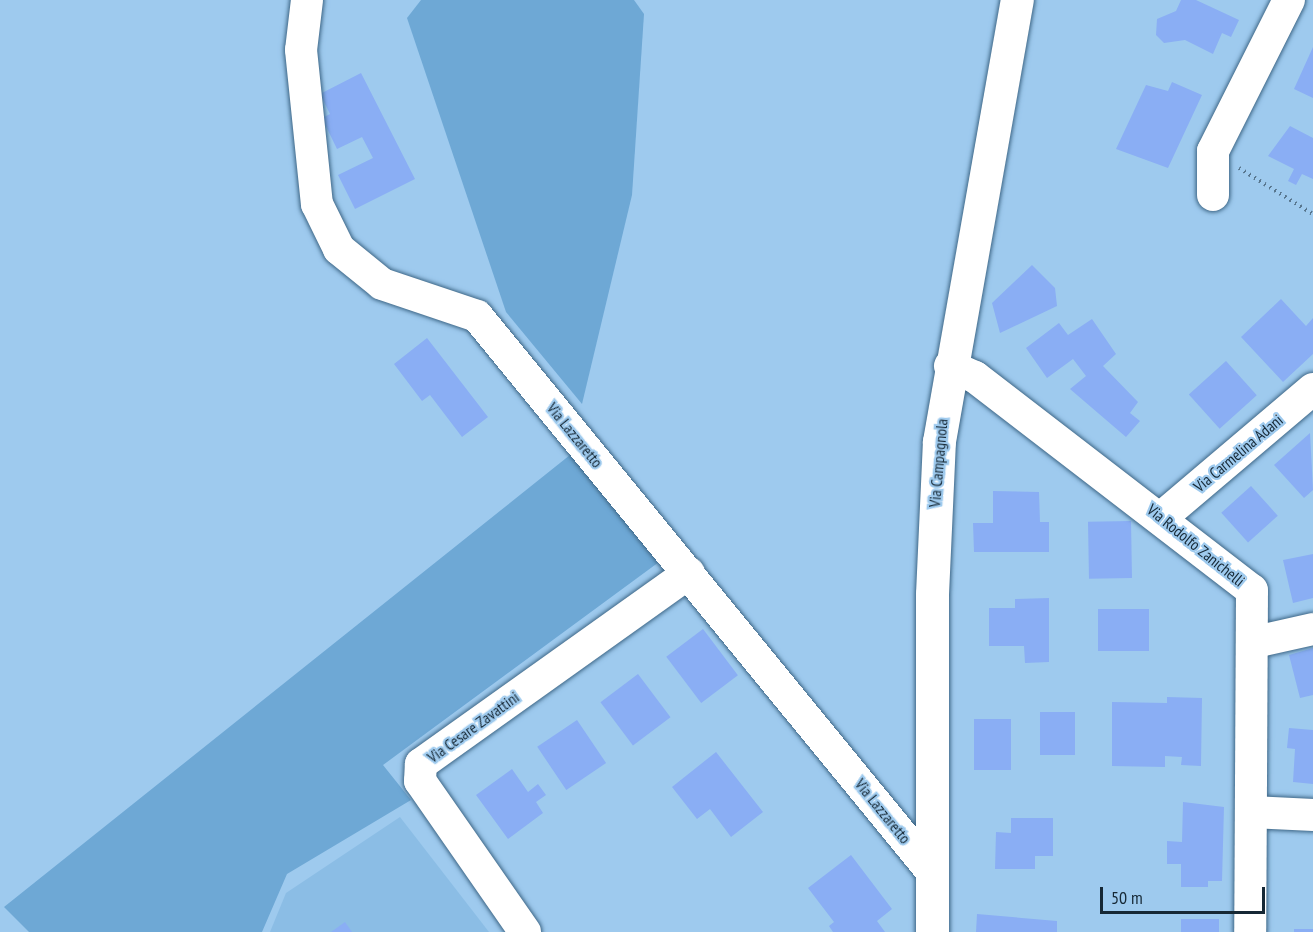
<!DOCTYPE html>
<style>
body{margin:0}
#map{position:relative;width:1313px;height:932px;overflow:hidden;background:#9ecaee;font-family:"PT Sans Narrow",sans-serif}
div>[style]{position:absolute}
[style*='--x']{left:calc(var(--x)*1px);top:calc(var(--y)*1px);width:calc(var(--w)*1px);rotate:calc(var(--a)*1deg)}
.built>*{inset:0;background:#8bbde5}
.green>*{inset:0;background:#6ea8d5}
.building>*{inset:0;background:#8aaef4;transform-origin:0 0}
.path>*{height:4px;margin-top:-2px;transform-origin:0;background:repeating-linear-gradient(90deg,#58768e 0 1.5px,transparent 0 6px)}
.roads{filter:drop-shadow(0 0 2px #3e6787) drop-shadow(0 0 2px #3e6787)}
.minor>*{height:32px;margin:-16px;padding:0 16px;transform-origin:16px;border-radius:16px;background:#fff}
.major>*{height:33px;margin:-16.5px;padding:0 16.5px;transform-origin:16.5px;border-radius:16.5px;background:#fff}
span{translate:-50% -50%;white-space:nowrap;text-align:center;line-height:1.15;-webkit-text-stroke:4.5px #9ecaee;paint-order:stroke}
.street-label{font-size:16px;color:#162835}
.scale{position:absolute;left:1100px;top:887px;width:165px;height:27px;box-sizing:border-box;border:3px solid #162835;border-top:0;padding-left:8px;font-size:18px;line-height:21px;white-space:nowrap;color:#162835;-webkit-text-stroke:4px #9ecaee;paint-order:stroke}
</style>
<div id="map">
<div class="built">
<i style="clip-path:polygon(400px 817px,489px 932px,270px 932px,286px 893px)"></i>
</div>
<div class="green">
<i style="clip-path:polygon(421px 0,634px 0,644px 14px,632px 195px,582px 404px,506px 312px,407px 18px)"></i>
<i style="clip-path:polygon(575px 451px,659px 562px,383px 765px,411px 800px,287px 874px,262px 932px,29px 932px,4px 907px)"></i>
</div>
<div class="building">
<i style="clip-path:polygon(1181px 0,1196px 0,1239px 20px,1231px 37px,1222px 33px,1213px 54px,1185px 40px,1164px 43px,1156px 35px,1157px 19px,1176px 11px)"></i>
<i style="clip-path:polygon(1313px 47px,1313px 98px,1294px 89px)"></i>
<i style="clip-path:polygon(361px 73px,415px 179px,355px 209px,338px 175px,373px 158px,362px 137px,337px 149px,322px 118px,330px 114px,320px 94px)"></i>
<i style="clip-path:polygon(1172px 82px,1202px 95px,1168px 168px,1116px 149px,1146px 85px,1168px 91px)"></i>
<i style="clip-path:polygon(1290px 126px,1313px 138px,1313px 179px,1302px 174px,1296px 185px,1288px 181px,1294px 169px,1268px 156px)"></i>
<i style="clip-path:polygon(1032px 265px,1055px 288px,1057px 306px,1000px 333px,992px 303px)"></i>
<i style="clip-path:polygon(1281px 299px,1306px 326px,1313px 318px,1313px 354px,1283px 382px,1241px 337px)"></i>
<i style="clip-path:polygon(1092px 319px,1116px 354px,1103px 366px,1138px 402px,1130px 413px,1140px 421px,1126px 437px,1070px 389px,1086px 376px,1073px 359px,1047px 378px,1026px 348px,1059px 323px,1068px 335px)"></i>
<i style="clip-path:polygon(427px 338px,488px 417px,462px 437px,430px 395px,422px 401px,394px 364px)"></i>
<i style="left:1226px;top:361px;width:46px;height:50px;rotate:48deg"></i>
<i style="clip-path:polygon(1310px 433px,1313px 490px,1304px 498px,1274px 465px)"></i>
<i style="left:1251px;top:486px;width:40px;height:40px;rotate:48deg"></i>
<i style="clip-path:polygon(993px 491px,1039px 492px,1040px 522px,1049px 522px,1049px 552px,974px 552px,973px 523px,993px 523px)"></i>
<i style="left:1131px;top:521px;width:57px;height:43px;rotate:89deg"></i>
<i style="clip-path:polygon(1313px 554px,1313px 598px,1293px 603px,1283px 560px)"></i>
<i style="clip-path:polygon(1049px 598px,1049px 662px,1025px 663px,1024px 646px,989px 646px,989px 608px,1015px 608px,1015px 599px)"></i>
<i style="left:1098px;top:609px;width:51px;height:42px"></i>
<i style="left:703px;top:629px;width:58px;height:46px;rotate:53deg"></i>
<i style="clip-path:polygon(1313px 648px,1313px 695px,1300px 698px,1289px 655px)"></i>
<i style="left:638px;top:674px;width:54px;height:47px;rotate:53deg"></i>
<i style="clip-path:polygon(1167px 697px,1202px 698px,1201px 766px,1181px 765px,1182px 757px,1165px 756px,1165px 767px,1112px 766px,1112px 702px,1167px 703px)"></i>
<i style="left:1040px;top:712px;width:35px;height:43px"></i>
<i style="left:974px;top:719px;width:37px;height:51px"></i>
<i style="left:577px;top:720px;width:52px;height:48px;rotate:56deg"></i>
<i style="clip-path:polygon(1289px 728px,1313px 730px,1313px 784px,1293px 782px,1295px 749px,1287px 748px)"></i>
<i style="clip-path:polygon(716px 752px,763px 812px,731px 837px,710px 809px,697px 819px,672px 787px)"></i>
<i style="clip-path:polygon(512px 769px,528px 792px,538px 784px,546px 795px,536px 802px,543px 813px,508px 839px,476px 795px)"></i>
<i style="clip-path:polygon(1183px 802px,1224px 807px,1222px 881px,1208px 881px,1208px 887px,1181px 887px,1181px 864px,1167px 864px,1167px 841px,1182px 842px)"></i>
<i style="clip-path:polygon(1011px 818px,1053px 818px,1053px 856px,1035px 856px,1035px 869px,995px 869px,996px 832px,1011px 833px)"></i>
<i style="clip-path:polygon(851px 855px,892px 909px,877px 921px,885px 932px,833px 932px,829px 926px,834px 922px,808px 888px)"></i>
<i style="clip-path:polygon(977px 914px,1057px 921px,1057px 932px,976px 932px)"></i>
<i style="left:1181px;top:919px;width:38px;height:13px"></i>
<i style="clip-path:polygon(345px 922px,352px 932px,331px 932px)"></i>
<i style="left:1294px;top:929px;width:19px;height:3px"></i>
</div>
<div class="path">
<i style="--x:1239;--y:168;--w:87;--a:31.9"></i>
</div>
<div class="roads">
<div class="minor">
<i style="--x:307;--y:0;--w:50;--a:96.8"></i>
<i style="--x:301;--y:50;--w:155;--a:84.1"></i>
<i style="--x:317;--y:204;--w:50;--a:63.9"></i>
<i style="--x:339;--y:249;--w:55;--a:39.1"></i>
<i style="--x:382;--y:284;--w:100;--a:18.6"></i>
<i style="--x:477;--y:316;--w:718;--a:50.7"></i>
<i style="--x:1213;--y:195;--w:44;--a:-90"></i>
<i style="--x:1213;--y:151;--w:169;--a:-63.3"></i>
<i style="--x:950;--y:366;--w:27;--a:24"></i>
<i style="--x:975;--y:377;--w:349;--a:37.6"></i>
<i style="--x:1252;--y:590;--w:342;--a:90.3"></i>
<i style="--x:1162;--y:517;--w:198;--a:-40.3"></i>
<i style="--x:1255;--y:642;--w:59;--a:-12.6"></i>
<i style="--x:1252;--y:812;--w:61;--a:2.8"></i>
<i style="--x:525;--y:932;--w:184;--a:-124.8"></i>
<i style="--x:420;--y:781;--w:17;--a:-87"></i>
<i style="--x:421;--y:764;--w:329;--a:-35.5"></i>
</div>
<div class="major">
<i style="--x:932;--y:932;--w:338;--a:-90"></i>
<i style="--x:932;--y:594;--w:153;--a:-87.4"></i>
<i style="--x:939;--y:441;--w:448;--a:-80"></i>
</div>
</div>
<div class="street-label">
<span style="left:575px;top:435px;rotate:51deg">Via Lazzaretto</span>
<span style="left:1238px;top:453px;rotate:-40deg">Via Carmelina Adani</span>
<span style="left:938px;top:463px;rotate:-85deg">Via Campagnola</span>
<span style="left:1196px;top:545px;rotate:39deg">Via Rodolfo Zanichelli</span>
<span style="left:473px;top:727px;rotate:-36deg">Via Cesare Zavattini</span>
<span style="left:883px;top:811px;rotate:51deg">Via Lazzaretto</span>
</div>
<div class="scale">50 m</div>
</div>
